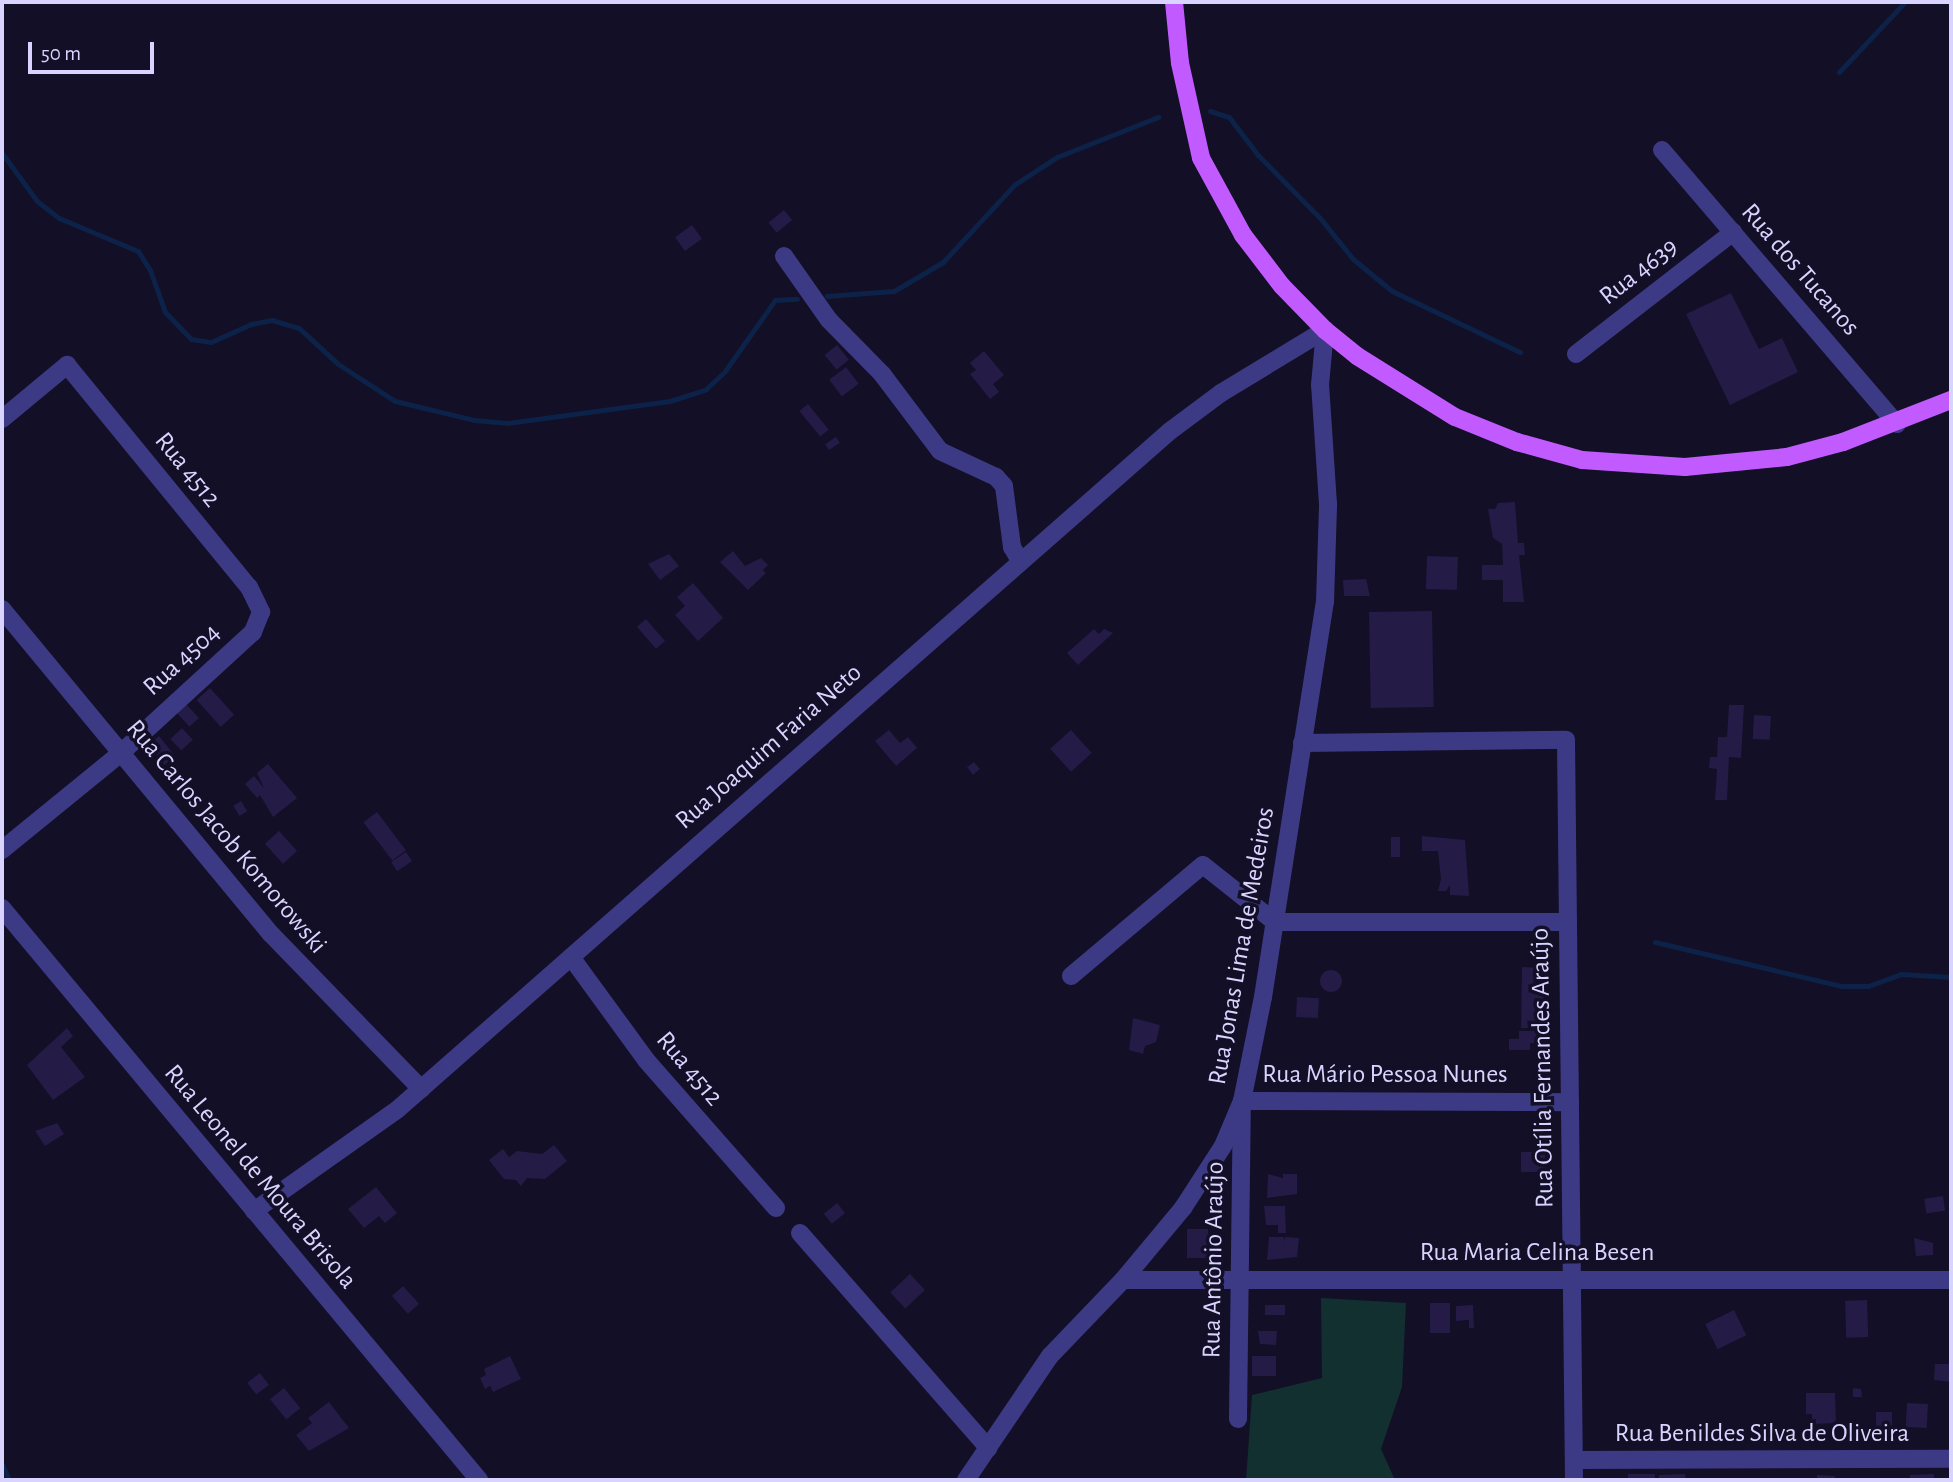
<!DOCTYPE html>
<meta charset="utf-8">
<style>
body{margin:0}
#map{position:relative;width:1953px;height:1482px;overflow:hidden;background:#130f26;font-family:"Alegreya Sans",sans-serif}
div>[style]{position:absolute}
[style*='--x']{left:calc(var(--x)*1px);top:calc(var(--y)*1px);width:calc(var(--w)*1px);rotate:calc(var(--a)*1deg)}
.green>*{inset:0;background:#12302f}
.stream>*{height:5px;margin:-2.5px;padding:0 2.5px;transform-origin:2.5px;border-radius:2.5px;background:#0c2248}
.building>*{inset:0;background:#241b47;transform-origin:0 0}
.round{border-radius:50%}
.minor>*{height:18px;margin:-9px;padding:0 9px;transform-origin:9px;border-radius:9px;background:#3d3a85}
.major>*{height:18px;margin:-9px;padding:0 9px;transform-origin:9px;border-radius:9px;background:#c25bff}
span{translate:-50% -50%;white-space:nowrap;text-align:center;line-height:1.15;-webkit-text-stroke:7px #130f26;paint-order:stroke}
.street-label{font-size:26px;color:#d9d4ff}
.frame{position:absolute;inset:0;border:4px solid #d9d4ff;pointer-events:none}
.scale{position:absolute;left:28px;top:42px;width:126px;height:32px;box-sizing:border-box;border:4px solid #d9d4ff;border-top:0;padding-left:9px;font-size:21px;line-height:24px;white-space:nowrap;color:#d9d4ff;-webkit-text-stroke:5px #130f26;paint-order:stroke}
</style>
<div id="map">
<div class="green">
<i style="clip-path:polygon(1321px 1298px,1406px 1303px,1402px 1387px,1381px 1449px,1395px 1480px,1246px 1480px,1252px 1395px,1322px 1378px)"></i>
</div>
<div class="stream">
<i style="--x:1839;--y:72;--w:96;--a:-46.7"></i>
<i style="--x:1210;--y:111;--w:20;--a:18"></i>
<i style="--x:1229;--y:117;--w:48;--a:52.7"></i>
<i style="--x:1258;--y:155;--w:88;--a:45.5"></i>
<i style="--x:1320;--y:218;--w:53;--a:51.2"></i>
<i style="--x:1353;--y:259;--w:50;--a:39.4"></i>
<i style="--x:1392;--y:291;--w:142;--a:25.5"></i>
<i style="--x:2;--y:153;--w:59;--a:53.9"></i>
<i style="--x:37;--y:201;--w:28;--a:38"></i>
<i style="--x:59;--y:218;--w:86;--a:22.7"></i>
<i style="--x:138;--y:251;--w:22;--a:58"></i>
<i style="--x:150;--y:270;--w:45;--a:70.3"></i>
<i style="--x:165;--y:312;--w:37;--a:46"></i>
<i style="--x:191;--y:339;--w:20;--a:9"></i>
<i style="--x:211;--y:342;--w:44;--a:-24.2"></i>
<i style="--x:251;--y:324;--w:21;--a:-11"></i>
<i style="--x:272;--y:320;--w:28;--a:17"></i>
<i style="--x:299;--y:328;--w:53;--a:42.7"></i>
<i style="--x:338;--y:364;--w:68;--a:33"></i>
<i style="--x:395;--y:401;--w:81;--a:13.5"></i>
<i style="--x:474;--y:420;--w:33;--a:5"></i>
<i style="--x:507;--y:423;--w:164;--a:-7.7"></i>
<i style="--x:670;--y:401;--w:38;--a:-18"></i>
<i style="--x:706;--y:389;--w:26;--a:-43"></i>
<i style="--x:725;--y:371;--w:87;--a:-54.8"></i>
<i style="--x:775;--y:300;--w:22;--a:-3"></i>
<i style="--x:827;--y:296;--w:67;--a:-4.3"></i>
<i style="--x:894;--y:291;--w:57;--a:-30.6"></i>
<i style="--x:943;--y:262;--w:105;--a:-47.3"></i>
<i style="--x:1014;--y:185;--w:51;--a:-33.1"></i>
<i style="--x:1057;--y:157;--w:109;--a:-21.6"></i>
<i style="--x:1655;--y:942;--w:191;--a:13.3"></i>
<i style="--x:1841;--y:986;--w:27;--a:0"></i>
<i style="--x:1868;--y:986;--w:35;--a:-20"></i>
<i style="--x:1901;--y:974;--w:50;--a:3.4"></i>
<i style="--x:2;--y:1464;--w:17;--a:66"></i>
</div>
<div class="building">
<i style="left:784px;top:210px;width:13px;height:20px;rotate:51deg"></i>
<i style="left:692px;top:225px;width:17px;height:21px;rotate:54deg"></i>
<i style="clip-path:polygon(1731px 293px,1759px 349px,1782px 338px,1798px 372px,1730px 405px,1686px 314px)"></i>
<i style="left:837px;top:345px;width:19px;height:16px;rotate:51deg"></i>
<i style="clip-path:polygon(984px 351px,1004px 375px,993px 384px,999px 392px,990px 399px,970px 374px,976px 370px,970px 363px)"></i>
<i style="left:846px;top:367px;width:21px;height:21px;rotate:53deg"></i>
<i style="left:808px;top:404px;width:33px;height:11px;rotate:51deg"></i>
<i style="left:836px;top:437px;width:7px;height:13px;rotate:56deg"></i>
<i style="clip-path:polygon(1515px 502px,1518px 543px,1524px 543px,1525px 555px,1519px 555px,1524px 602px,1503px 602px,1503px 580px,1482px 580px,1482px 565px,1503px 565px,1502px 544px,1493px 538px,1488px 509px,1495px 509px,1498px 503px)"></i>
<i style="clip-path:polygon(733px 551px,745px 566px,761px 558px,768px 565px,763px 570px,766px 573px,748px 590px,720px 562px)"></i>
<i style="clip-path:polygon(669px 554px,679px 566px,660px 580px,648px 564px)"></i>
<i style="left:1427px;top:556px;width:31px;height:33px;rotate:2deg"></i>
<i style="clip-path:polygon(1366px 579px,1370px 596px,1344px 596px,1343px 580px)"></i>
<i style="clip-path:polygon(693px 583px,723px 618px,698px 641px,675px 615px,685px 606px,677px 597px)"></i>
<i style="left:1432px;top:611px;width:96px;height:63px;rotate:89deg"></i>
<i style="left:646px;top:619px;width:29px;height:12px;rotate:49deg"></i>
<i style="clip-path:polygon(1094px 629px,1099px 634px,1104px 629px,1113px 633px,1078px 665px,1067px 653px)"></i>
<i style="left:210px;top:688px;width:36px;height:18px;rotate:48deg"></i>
<i style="left:186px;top:704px;width:19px;height:13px;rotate:47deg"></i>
<i style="clip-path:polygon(1729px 705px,1744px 705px,1741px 758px,1729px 757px,1727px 800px,1715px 800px,1717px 769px,1709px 768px,1710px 757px,1717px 757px,1718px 737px,1727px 737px)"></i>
<i style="left:1754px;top:715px;width:17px;height:24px;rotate:3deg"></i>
<i style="left:182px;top:728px;width:16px;height:16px;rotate:47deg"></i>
<i style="clip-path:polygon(889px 730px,900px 743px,908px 737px,917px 748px,896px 766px,875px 741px)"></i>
<i style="left:1071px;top:730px;width:31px;height:28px;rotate:48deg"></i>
<i style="left:159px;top:736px;width:26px;height:14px;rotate:51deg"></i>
<i style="clip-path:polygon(974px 762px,980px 769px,973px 775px,967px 767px)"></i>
<i style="clip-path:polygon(268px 764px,297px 798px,273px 817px,260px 795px,257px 798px,245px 784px,254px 776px,264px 788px,257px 773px)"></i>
<i style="left:241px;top:801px;width:12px;height:9px;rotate:59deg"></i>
<i style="left:377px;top:812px;width:48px;height:17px;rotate:53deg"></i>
<i style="left:279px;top:831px;width:27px;height:19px;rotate:48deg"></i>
<i style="clip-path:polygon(1422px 836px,1465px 840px,1469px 896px,1450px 895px,1450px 885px,1446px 891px,1438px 891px,1441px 879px,1438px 851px,1422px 851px)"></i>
<i style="left:1391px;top:837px;width:9px;height:20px"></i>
<i style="left:406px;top:852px;width:11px;height:18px;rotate:56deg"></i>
<i style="clip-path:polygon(1522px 967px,1542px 968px,1545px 974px,1543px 1028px,1521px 1028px)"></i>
<i class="round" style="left:1320px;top:970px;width:22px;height:22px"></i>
<i style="left:1297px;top:997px;width:22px;height:20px;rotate:3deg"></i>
<i style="clip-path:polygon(1133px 1018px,1160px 1025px,1156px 1042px,1145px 1046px,1143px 1054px,1129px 1050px)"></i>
<i style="clip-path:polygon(67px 1028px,73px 1036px,61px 1047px,85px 1077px,53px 1100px,27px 1065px)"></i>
<i style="clip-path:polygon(1519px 1031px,1544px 1031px,1544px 1043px,1530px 1043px,1530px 1050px,1509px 1050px,1509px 1039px,1519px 1039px)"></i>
<i style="clip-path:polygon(57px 1123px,64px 1134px,45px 1146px,35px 1131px)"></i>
<i style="clip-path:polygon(554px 1145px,567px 1161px,545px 1179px,527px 1178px,521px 1186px,516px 1180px,504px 1179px,489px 1160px,503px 1149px,509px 1157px,517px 1151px,542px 1154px)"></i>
<i style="left:1521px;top:1152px;width:24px;height:20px"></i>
<i style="clip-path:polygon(1268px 1174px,1283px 1178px,1283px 1174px,1297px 1174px,1297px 1194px,1267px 1198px)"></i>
<i style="clip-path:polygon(376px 1187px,397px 1213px,385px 1223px,379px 1216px,364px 1228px,348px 1209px)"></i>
<i style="left:1943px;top:1196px;width:15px;height:19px;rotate:82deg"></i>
<i style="left:837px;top:1203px;width:13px;height:17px;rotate:51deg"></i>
<i style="clip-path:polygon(1264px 1206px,1285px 1206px,1286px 1233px,1278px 1233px,1278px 1225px,1266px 1225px)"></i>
<i style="left:1208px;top:1229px;width:29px;height:21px;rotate:90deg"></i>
<i style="clip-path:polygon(1269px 1237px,1284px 1237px,1285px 1242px,1285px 1237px,1299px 1238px,1297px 1257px,1267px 1260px)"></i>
<i style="clip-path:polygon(1914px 1238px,1933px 1243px,1933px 1255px,1916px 1256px)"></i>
<i style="left:910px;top:1274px;width:22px;height:27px;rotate:47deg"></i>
<i style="left:403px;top:1286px;width:24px;height:15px;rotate:48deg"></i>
<i style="left:1867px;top:1300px;width:37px;height:22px;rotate:88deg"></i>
<i style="left:1430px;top:1303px;width:20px;height:30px"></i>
<i style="left:1265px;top:1305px;width:20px;height:10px"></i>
<i style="clip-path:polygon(1473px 1305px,1474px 1328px,1469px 1328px,1469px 1320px,1456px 1321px,1456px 1306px)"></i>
<i style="left:1734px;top:1310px;width:28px;height:32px;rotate:64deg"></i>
<i style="clip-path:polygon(1258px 1331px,1277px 1331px,1276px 1345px,1260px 1344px)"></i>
<i style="clip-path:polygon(510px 1356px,521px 1379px,493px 1392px,490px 1386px,485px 1389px,480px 1378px,486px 1375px,484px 1369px)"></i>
<i style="left:1252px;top:1356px;width:24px;height:20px"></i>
<i style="clip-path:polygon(1935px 1364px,1951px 1364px,1951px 1382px,1934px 1380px)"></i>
<i style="left:260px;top:1373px;width:15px;height:16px;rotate:53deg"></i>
<i style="left:284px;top:1388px;width:26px;height:18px;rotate:51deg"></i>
<i style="clip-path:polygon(1853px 1388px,1861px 1389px,1862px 1397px,1853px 1397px)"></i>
<i style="clip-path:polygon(1806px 1393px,1835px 1393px,1836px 1423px,1812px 1424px,1812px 1414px,1806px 1414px)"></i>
<i style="clip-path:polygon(329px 1402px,349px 1428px,309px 1451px,296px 1435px,312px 1423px,308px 1418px)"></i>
<i style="left:1907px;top:1403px;width:21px;height:24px;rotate:3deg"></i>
<i style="left:1876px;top:1412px;width:16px;height:17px"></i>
<i style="left:1628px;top:1474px;width:27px;height:6px"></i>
<i style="clip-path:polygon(1685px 1474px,1686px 1480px,1659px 1480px,1659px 1475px)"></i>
<i style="clip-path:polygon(1934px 1474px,1934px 1480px,1910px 1480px,1910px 1475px)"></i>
<i style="clip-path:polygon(1817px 1475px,1835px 1476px,1835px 1480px,1817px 1480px)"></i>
</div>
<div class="minor">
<i style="--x:1662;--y:150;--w:361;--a:49.4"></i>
<i style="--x:784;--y:256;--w:78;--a:54.9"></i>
<i style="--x:829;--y:320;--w:76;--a:45.5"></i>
<i style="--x:882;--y:374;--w:96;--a:53"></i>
<i style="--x:940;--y:451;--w:62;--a:24.9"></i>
<i style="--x:996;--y:477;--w:12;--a:48"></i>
<i style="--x:1004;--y:486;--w:62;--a:82.5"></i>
<i style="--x:1012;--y:547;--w:16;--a:60"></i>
<i style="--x:1576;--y:354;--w:199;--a:-37.8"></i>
<i style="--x:2;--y:419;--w:85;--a:-39.7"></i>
<i style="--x:67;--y:365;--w:287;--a:50.7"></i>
<i style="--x:249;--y:587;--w:28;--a:64"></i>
<i style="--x:261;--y:612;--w:22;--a:112"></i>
<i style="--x:253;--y:632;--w:179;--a:137.5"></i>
<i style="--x:121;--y:753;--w:154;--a:140.8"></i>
<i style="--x:2;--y:609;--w:422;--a:50.4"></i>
<i style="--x:271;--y:934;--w:216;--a:45.9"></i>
<i style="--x:1302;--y:743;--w:264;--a:-0.7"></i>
<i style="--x:1566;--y:740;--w:740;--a:89.38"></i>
<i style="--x:2;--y:908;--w:745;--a:50.17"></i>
<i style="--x:571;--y:957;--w:127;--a:53.9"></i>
<i style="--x:646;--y:1060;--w:197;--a:48.7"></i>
<i style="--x:1071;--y:976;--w:172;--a:-40.1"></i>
<i style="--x:1203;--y:865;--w:92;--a:38.4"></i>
<i style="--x:1275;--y:922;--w:293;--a:0"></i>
<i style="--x:254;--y:1211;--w:176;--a:-35.3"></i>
<i style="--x:398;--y:1109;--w:1027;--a:-41.29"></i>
<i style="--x:1170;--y:431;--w:64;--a:-36.7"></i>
<i style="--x:1221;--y:393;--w:122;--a:-31.2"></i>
<i style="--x:800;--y:1233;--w:286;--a:48.8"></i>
<i style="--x:1123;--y:1280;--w:828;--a:0"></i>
<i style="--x:1238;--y:1419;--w:318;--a:-89.3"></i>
<i style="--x:1242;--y:1101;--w:328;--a:0.2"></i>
<i style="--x:1574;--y:1460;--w:377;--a:-0.2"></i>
<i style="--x:966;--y:1480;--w:150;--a:-55.9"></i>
<i style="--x:1050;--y:1356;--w:105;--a:-46.2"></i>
<i style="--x:1123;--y:1280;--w:94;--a:-50.2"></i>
<i style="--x:1183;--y:1208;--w:74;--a:-57.2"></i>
<i style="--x:1223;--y:1146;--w:49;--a:-67.1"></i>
<i style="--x:1242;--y:1101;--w:106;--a:-78.6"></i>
<i style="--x:1263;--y:997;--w:400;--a:-81.1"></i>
<i style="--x:1325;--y:602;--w:98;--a:-88.2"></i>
<i style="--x:1328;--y:504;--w:119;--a:-93.8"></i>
<i style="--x:1320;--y:385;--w:55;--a:-84.8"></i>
</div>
<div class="major">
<i style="--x:1174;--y:2;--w:61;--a:84.4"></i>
<i style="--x:1180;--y:63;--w:97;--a:77.5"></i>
<i style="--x:1201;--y:158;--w:88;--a:61.4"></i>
<i style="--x:1243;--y:235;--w:64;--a:52.6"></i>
<i style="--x:1282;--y:286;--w:62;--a:45.7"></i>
<i style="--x:1325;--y:330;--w:41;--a:39.1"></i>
<i style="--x:1357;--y:356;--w:115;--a:31.9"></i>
<i style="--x:1455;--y:417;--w:67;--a:22"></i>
<i style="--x:1517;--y:442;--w:67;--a:15.5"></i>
<i style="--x:1582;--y:460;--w:103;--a:3.9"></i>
<i style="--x:1685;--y:467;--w:102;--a:-5.6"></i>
<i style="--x:1787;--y:457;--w:58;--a:-15"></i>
<i style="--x:1843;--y:442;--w:116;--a:-21.3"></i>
</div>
<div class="street-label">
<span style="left:1800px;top:270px;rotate:49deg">Rua dos Tucanos</span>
<span style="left:1639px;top:272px;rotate:-38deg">Rua 4639</span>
<span style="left:187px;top:470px;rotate:51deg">Rua 4512</span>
<span style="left:182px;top:660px;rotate:-42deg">Rua 4504</span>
<span style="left:769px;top:747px;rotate:-41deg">Rua Joaquim Faria Neto</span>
<span style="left:226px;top:837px;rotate:50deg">Rua Carlos Jacob Komorowski</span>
<span style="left:1242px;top:946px;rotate:-80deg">Rua Jonas Lima de Medeiros</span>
<span style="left:1543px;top:1068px;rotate:-91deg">Rua Otília Fernandes Araújo</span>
<span style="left:689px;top:1069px;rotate:50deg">Rua 4512</span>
<span style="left:1385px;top:1075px">Rua Mário Pessoa Nunes</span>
<span style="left:260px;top:1177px;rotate:50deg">Rua Leonel de Moura Brisola</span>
<span style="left:1537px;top:1253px">Rua Maria Celina Besen</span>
<span style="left:1214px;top:1260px;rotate:-89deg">Rua Antônio Araújo</span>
<span style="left:1762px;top:1434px">Rua Benildes Silva de Oliveira</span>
</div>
<div class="frame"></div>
<div class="scale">50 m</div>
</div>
